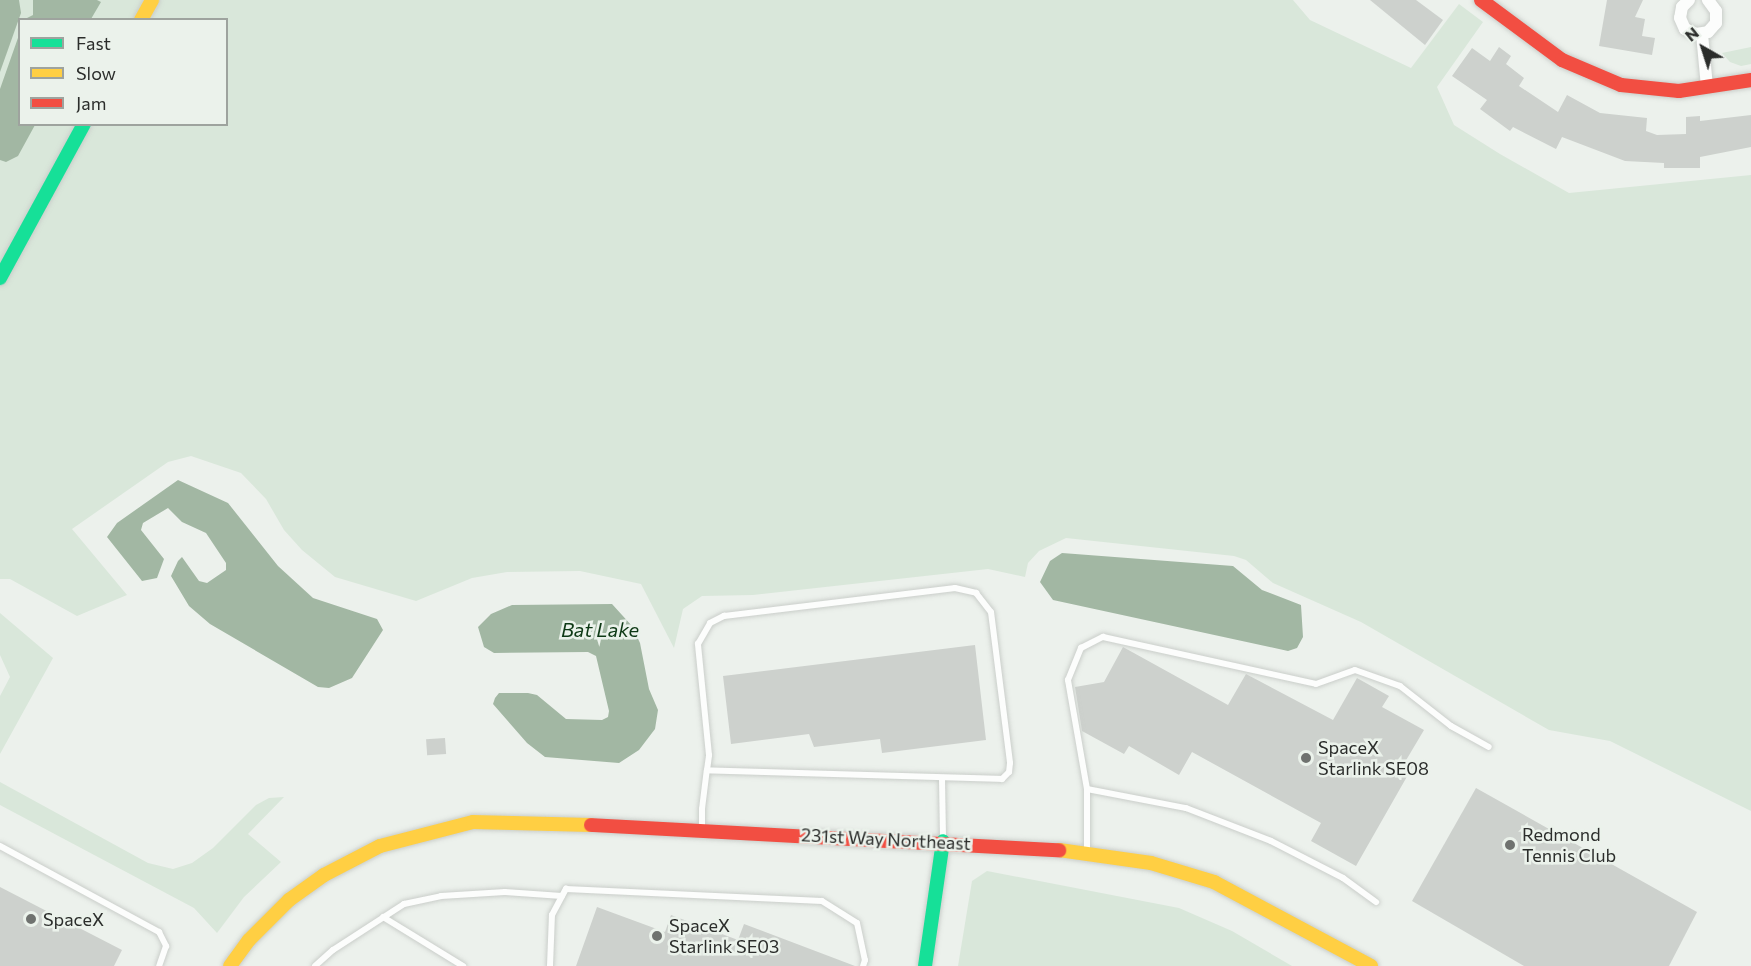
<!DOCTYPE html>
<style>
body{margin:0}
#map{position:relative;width:1751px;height:966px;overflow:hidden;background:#ecf1ec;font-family:Commissioner,sans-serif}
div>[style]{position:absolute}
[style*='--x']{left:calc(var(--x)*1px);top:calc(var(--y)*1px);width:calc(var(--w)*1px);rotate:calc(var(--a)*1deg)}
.green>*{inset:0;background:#d9e7da}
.water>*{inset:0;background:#a2b7a3}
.building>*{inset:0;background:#cdd1cd;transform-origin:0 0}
.roads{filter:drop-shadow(0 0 2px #caceca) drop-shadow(0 0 2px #caceca)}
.lane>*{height:6px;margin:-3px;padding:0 3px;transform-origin:3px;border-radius:3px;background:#fcfdfc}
.street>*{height:12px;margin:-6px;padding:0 6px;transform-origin:6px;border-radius:6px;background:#fcfdfc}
.fast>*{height:14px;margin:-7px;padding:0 7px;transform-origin:7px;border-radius:7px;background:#16e098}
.slow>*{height:14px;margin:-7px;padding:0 7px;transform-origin:7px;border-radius:7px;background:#ffcf43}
.jam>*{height:14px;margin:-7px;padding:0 7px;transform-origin:7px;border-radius:7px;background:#f24e42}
.dots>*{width:16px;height:16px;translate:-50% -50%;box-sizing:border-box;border:3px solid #ebf2eb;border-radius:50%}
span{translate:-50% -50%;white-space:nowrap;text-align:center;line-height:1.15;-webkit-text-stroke:5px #ebf2eb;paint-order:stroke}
.poi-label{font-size:18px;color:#2b2d2b}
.left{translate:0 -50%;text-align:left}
.street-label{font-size:18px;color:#2b2d2b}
.water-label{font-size:20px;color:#0e3915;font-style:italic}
.legend{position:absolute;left:18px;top:18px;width:210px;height:108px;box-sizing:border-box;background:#ebf2eb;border:2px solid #9ea39e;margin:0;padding:8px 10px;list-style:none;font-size:18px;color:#2b2d2b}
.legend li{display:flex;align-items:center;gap:12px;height:30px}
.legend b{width:30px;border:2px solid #9ea39e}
.north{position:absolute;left:1673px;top:18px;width:60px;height:60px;-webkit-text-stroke:4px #ebf2eb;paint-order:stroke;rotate:321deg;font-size:16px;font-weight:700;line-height:24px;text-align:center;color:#2b2d2b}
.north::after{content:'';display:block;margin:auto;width:21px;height:27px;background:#2b2d2b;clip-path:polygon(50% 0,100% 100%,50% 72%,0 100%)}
</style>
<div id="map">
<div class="green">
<i style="clip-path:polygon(evenodd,0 0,1293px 0,1310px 20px,1411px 68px,1459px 4px,1483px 22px,1437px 87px,1454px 125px,1500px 154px,1569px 193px,1751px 175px,1751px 811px,1610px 741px,1549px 730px,1361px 622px,1273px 583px,1246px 560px,1234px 556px,1066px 538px,1039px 551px,1028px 563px,1025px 577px,988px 569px,753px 595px,702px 596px,683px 609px,674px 648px,641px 584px,580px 571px,507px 572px,472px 578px,416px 601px,335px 577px,302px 550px,284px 530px,266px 499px,241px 473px,191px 456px,168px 462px,72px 529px,127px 595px,77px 616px,10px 579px,0 579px,0 0,20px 20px,226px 20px,226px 124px,20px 124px,20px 20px)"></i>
<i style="clip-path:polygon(1751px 47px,1751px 64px,1741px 66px,1730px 62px,1722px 53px)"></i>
<i style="clip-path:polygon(0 613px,53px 658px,0 754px,0 696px,10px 677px,0 655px)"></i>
<i style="clip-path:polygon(0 782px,148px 863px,173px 869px,192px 863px,213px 848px,256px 805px,269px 798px,284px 797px,248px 834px,281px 862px,244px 897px,217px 933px,194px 908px,0 805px)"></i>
<i style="clip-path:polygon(987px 871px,1179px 908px,1232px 931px,1292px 966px,958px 966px,972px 881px)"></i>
</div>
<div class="water">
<i style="clip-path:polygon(0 0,19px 0,21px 13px,0 72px)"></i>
<i style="clip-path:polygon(33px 0,97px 0,101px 2px,91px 19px,25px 19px,33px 15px)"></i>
<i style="clip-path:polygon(19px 35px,20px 124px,35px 125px,18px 156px,6px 162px,0 160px,0 89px)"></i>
<i style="clip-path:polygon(178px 480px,228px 503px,278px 566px,313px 598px,377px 619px,383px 630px,352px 678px,329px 688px,318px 687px,210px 624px,189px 606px,171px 576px,178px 561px,182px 557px,199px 581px,207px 583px,226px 570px,226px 563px,206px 533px,182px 522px,168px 508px,143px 523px,141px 530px,164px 559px,157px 578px,142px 581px,107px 537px,117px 523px)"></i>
<i style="clip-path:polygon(1062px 553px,1233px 566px,1262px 590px,1301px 605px,1303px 637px,1297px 648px,1288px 651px,1053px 600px,1040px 582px,1050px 561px)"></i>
<i style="clip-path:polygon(612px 604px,632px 626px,640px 643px,649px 689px,658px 710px,655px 729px,639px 750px,619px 763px,545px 757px,527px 743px,493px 704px,495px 698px,499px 693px,528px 693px,537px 695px,566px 719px,602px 720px,608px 717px,609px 711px,596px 656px,588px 652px,494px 653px,484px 647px,478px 627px,491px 614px,512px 605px)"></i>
</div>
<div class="building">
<i style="clip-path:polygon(1370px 0,1416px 0,1443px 20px,1425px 45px)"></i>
<i style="clip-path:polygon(1607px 0,1643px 0,1635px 17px,1645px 19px,1642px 36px,1655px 38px,1652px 55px,1599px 46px)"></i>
<i style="clip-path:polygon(1499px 47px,1511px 56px,1506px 64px,1524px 78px,1519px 86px,1558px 112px,1567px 95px,1600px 113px,1647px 118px,1646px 131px,1657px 135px,1686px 134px,1686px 117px,1700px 116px,1700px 121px,1751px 115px,1751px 147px,1700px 157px,1700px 168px,1664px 168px,1664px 163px,1625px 161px,1562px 137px,1556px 149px,1513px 127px,1510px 131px,1480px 109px,1487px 100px,1452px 76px,1472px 48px,1490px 61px)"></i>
<i style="clip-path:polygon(975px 645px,986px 740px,882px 753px,880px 739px,814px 747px,809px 734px,731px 744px,723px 676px)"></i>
<i style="clip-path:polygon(1123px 647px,1228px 705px,1246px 674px,1333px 720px,1357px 678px,1389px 696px,1382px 707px,1424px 730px,1405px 762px,1413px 766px,1356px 866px,1311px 841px,1321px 823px,1192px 752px,1179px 775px,1129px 746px,1124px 754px,1082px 731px,1075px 687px,1104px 682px)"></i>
<i style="left:445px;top:738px;width:16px;height:19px;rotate:86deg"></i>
<i style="clip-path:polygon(1476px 788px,1697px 912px,1669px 966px,1524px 966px,1412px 901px)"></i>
<i style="clip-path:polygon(0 887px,122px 950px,114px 966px,0 966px)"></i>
<i style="clip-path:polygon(597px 907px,665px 932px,671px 915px,738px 940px,744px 924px,855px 966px,576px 966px)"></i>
</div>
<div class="roads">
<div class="lane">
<i style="--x:942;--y:779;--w:59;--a:89"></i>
<i style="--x:1087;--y:789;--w:111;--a:-99.9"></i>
<i style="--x:1068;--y:680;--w:35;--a:-68"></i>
<i style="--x:1081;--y:648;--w:25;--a:-27"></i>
<i style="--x:1103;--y:637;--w:218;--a:12.4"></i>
<i style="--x:1316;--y:684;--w:41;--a:-19.7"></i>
<i style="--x:1355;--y:670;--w:48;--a:19.6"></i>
<i style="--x:1400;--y:686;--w:65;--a:38.1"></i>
<i style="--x:1451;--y:726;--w:43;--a:28.9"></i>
<i style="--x:702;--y:829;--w:20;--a:-90"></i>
<i style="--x:702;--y:809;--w:39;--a:-83"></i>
<i style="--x:707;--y:770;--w:15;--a:-82"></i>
<i style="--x:709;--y:755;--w:112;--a:-95.7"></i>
<i style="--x:698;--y:644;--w:24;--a:-60"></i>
<i style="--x:710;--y:623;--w:16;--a:-27"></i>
<i style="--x:724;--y:616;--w:233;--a:-6.9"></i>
<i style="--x:955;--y:588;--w:22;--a:13"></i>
<i style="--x:976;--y:593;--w:24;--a:52"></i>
<i style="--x:991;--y:612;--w:152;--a:82.8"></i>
<i style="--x:1010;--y:763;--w:9;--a:96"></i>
<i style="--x:1009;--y:772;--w:10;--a:135"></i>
<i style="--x:1002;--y:779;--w:295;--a:-178.3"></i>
<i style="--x:0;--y:846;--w:181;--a:28.4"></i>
<i style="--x:159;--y:932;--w:16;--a:63"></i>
<i style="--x:166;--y:946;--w:21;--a:109"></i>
<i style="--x:1087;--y:851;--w:62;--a:-90"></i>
<i style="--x:1087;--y:789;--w:101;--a:10.9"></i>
<i style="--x:1186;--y:808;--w:91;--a:21.2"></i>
<i style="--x:1271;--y:841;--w:81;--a:27.2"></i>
<i style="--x:1343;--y:878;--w:41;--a:36"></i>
<i style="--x:383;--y:917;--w:94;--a:31.5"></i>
<i style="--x:315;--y:966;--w:24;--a:-42"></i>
<i style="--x:333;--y:950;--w:85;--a:-32.9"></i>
<i style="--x:404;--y:904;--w:38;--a:-12"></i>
<i style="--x:441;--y:896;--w:64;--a:-3.6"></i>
<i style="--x:505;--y:892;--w:57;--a:4"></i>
<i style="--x:550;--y:966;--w:51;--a:-87.8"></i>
<i style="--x:552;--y:915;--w:30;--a:-62"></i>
<i style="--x:566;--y:889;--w:256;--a:2.7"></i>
<i style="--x:822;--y:901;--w:41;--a:32.2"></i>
<i style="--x:857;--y:923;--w:38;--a:78"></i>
<i style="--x:865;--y:960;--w:6;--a:108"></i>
</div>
<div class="street">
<i style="--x:1689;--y:0;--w:10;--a:135"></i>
<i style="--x:1682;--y:7;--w:11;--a:100"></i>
<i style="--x:1680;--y:18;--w:12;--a:66"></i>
<i style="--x:1685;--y:29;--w:12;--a:24"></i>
<i style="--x:1696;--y:34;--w:12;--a:-9"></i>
<i style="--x:1708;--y:32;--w:12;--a:-48"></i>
<i style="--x:1716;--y:23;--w:12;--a:-90"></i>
<i style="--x:1716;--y:11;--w:14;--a:-126"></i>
<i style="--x:1702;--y:34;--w:53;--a:84.6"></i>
</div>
<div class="fast">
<i style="--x:0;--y:278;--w:175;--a:-61.4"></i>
<i style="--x:925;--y:966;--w:126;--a:-81.8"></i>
</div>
<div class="slow">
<i style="--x:141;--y:20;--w:23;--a:-61"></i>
<i style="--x:1059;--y:850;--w:93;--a:8"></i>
<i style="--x:1151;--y:863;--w:66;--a:16.8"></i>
<i style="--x:1214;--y:882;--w:178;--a:28.1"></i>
<i style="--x:230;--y:966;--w:32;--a:-54"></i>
<i style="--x:249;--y:940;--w:57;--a:-45"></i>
<i style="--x:289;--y:900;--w:43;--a:-35.5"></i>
<i style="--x:324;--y:875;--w:63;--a:-27.4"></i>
<i style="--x:380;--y:846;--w:96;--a:-14.5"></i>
<i style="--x:473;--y:822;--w:118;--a:1.5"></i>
</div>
<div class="jam">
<i style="--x:1481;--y:0;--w:101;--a:36.5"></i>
<i style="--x:1562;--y:60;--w:64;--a:23"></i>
<i style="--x:1621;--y:85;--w:58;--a:5.9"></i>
<i style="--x:1679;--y:91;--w:73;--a:-8.7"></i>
<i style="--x:591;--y:825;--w:469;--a:3.1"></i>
</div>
</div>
<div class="dots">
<i style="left:1306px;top:758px;background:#6f726f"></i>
<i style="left:1510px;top:845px;background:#6f726f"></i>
<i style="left:31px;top:919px;background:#6f726f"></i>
<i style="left:657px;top:936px;background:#6f726f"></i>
</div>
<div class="poi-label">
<span class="left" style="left:1318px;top:758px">SpaceX<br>Starlink SE08</span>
<span class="left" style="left:1522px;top:845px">Redmond<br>Tennis Club</span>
<span class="left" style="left:43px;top:919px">SpaceX</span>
<span class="left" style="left:669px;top:936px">SpaceX<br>Starlink SE03</span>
</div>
<div class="street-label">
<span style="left:886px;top:839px;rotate:3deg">231st Way Northeast</span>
</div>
<div class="water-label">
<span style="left:600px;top:629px">Bat Lake</span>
</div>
<ul class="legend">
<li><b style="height:8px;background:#16e098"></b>Fast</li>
<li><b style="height:8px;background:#ffcf43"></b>Slow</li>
<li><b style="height:8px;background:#f24e42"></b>Jam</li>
</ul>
<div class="north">N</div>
</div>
